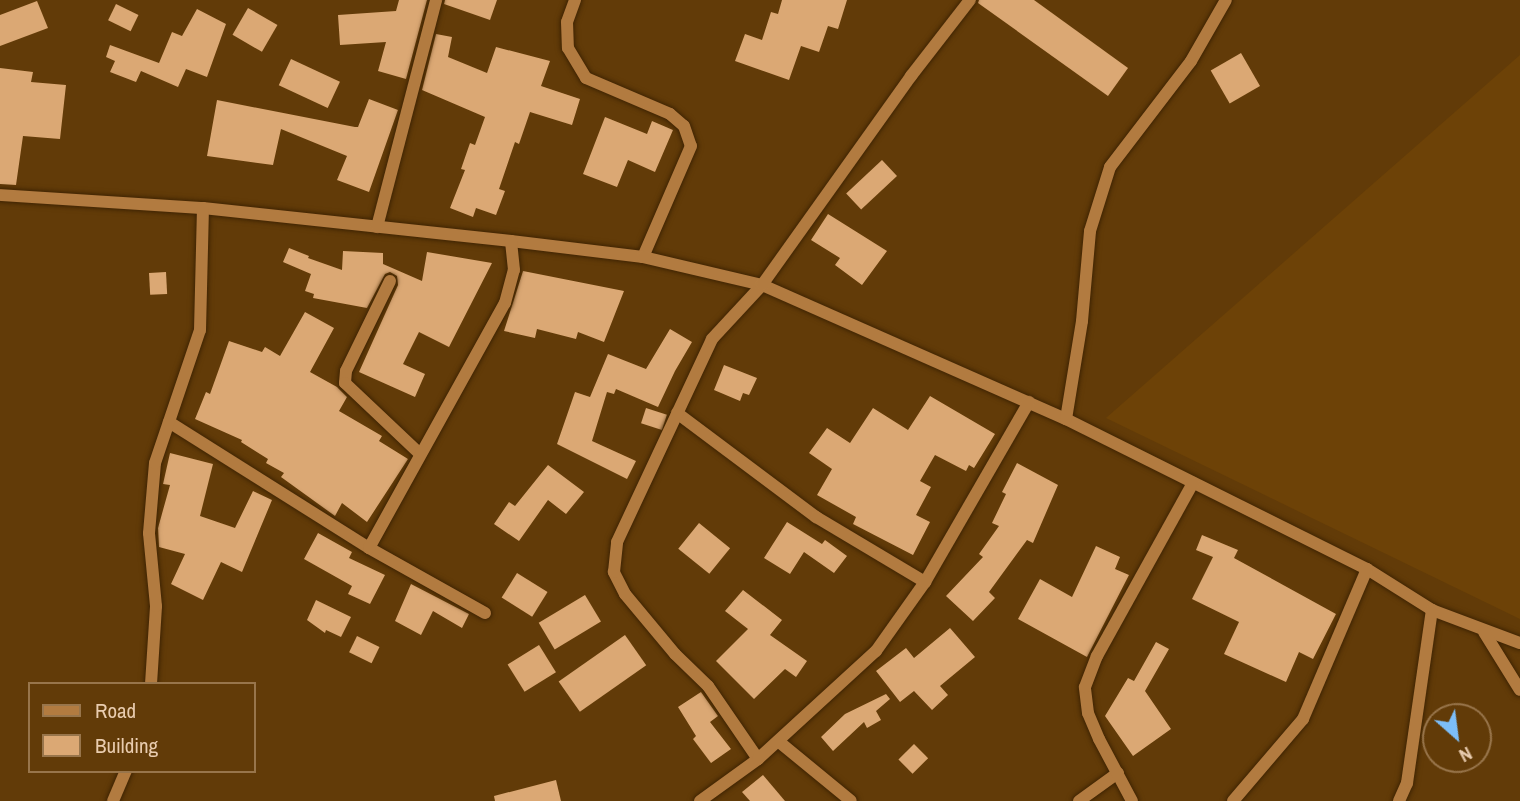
<!DOCTYPE html>
<style>
body{margin:0}
#map{position:relative;width:1520px;height:801px;overflow:hidden;background:#623b08;font-family:"Archivo Narrow",sans-serif}
div>[style]{position:absolute}
[style*='--x']{left:calc(var(--x)*1px);top:calc(var(--y)*1px);width:calc(var(--w)*1px);rotate:calc(var(--a)*1deg)}
.built>*{inset:0;background:#6d4207}
.building>*{inset:0;background:#dba874;transform-origin:0 0}
.roads{filter:drop-shadow(0 0 2px #3f2403) drop-shadow(0 0 2px #3f2403)}
.minor>*{height:12px;margin:-6px;padding:0 6px;transform-origin:6px;border-radius:6px;background:#b27b40}
span{translate:-50% -50%;white-space:nowrap;text-align:center;line-height:1.15;-webkit-text-stroke:7px #623b08;paint-order:stroke}
.legend{position:absolute;left:28px;top:682px;width:228px;height:91px;box-sizing:border-box;background:#623b08;border:2px solid #98754b;margin:0;padding:9px 12px;list-style:none;font-size:21px;color:#e9ccaf}
.legend li{display:flex;align-items:center;gap:14px;height:35px}
.legend b{width:35px;border:2px solid #98754b}
.north{position:absolute;left:1422px;top:703px;width:70px;height:70px;box-sizing:border-box;background:#623b08;border:2px solid #98754b;border-radius:50%;rotate:152deg;font-size:19px;font-weight:700;line-height:28px;text-align:center;color:#e9ccaf}
.north::after{content:'';display:block;margin:auto;width:24px;height:32px;background:#7cbef9;clip-path:polygon(50% 0,100% 100%,50% 72%,0 100%)}
</style>
<div id="map">
<div class="built">
<i style="clip-path:polygon(1520px 55px,1520px 619px,1106px 418px)"></i>
</div>
<div class="building">
<i style="clip-path:polygon(399px 0,427px 0,406px 79px,378px 71px,386px 42px,340px 45px,338px 15px,396px 11px)"></i>
<i style="clip-path:polygon(445px 0,497px 0,490px 20px,444px 4px)"></i>
<i style="clip-path:polygon(782px 0,847px 0,838px 29px,828px 26px,819px 52px,801px 46px,789px 80px,735px 61px,745px 34px,762px 40px,771px 12px,778px 14px)"></i>
<i style="clip-path:polygon(979px 0,1034px 0,1128px 68px,1108px 96px,978px 3px)"></i>
<i style="clip-path:polygon(37px 1px,48px 28px,0 46px,0 15px)"></i>
<i style="left:116px;top:4px;width:25px;height:18px;rotate:26deg"></i>
<i style="left:248px;top:8px;width:34px;height:31px;rotate:30deg"></i>
<i style="clip-path:polygon(197px 9px,226px 24px,207px 77px,186px 69px,178px 87px,141px 71px,136px 82px,110px 72px,115px 61px,106px 57px,110px 45px,159px 63px,172px 32px,182px 36px)"></i>
<i style="clip-path:polygon(436px 34px,452px 37px,448px 57px,487px 73px,496px 47px,550px 61px,541px 86px,580px 99px,572px 125px,530px 112px,519px 144px,515px 142px,499px 189px,505px 191px,496px 215px,476px 208px,473px 217px,450px 208px,465px 170px,461px 169px,470px 143px,475px 145px,485px 117px,422px 90px)"></i>
<i style="left:1241px;top:53px;width:38px;height:35px;rotate:60deg"></i>
<i style="left:291px;top:59px;width:54px;height:29px;rotate:25deg"></i>
<i style="clip-path:polygon(0 68px,33px 72px,31px 82px,66px 85px,60px 139px,23px 136px,16px 185px,0 184px)"></i>
<i style="clip-path:polygon(369px 99px,398px 110px,369px 192px,337px 180px,347px 156px,281px 129px,273px 165px,207px 156px,217px 100px,355px 127px,358px 127px)"></i>
<i style="clip-path:polygon(605px 117px,647px 134px,652px 121px,673px 130px,655px 172px,628px 160px,617px 187px,583px 174px)"></i>
<i style="left:882px;top:160px;width:22px;height:49px;rotate:47deg"></i>
<i style="clip-path:polygon(828px 214px,887px 251px,862px 285px,835px 265px,840px 258px,811px 240px)"></i>
<i style="clip-path:polygon(289px 248px,309px 256px,308px 258px,342px 270px,343px 251px,383px 253px,383px 264px,422px 281px,427px 252px,492px 263px,449px 347px,419px 332px,403px 364px,425px 374px,415px 397px,359px 372px,398px 285px,397px 276px,390px 272px,385px 274px,367px 308px,313px 298px,314px 294px,305px 291px,311px 274px,283px 262px)"></i>
<i style="clip-path:polygon(523px 271px,624px 291px,604px 342px,578px 332px,576px 339px,537px 329px,535px 338px,504px 331px)"></i>
<i style="left:166px;top:272px;width:22px;height:17px;rotate:87deg"></i>
<i style="clip-path:polygon(305px 312px,334px 328px,310px 372px,337px 387px,347px 397px,339px 411px,382px 436px,379px 441px,408px 459px,367px 522px,342px 503px,335px 516px,281px 477px,284px 473px,266px 463px,268px 459px,241px 442px,242px 440px,195px 419px,206px 392px,210px 394px,229px 341px,262px 352px,265px 347px,280px 356px)"></i>
<i style="clip-path:polygon(670px 329px,692px 342px,675px 371px,658px 407px,616px 389px,614px 394px,607px 392px,592px 441px,636px 461px,627px 479px,557px 444px,575px 392px,590px 397px,608px 354px,646px 369px)"></i>
<i style="clip-path:polygon(724px 365px,757px 378px,749px 395px,743px 393px,740px 401px,714px 390px)"></i>
<i style="clip-path:polygon(930px 396px,995px 434px,974px 468px,969px 465px,966px 471px,935px 455px,920px 481px,931px 487px,916px 515px,930px 522px,913px 555px,853px 524px,856px 517px,817px 495px,832px 469px,809px 453px,827px 428px,850px 443px,873px 408px,908px 430px)"></i>
<i style="left:646px;top:408px;width:22px;height:16px;rotate:18deg"></i>
<i style="clip-path:polygon(170px 453px,213px 464px,200px 516px,235px 528px,253px 491px,272px 500px,242px 572px,221px 562px,203px 600px,171px 584px,185px 554px,159px 547px,158px 528px,170px 485px,163px 484px)"></i>
<i style="clip-path:polygon(1017px 463px,1058px 485px,1033px 543px,1027px 540px,989px 592px,995px 598px,973px 621px,946px 596px,983px 557px,979px 554px,999px 526px,992px 523px,1006px 494px,1002px 492px)"></i>
<i style="clip-path:polygon(548px 465px,584px 492px,566px 514px,548px 500px,519px 541px,494px 524px,509px 502px,515px 506px)"></i>
<i style="clip-path:polygon(787px 522px,822px 544px,825px 540px,847px 556px,834px 573px,804px 552px,790px 574px,764px 558px)"></i>
<i style="left:699px;top:523px;width:40px;height:33px;rotate:39deg"></i>
<i style="clip-path:polygon(318px 533px,352px 552px,349px 558px,385px 575px,370px 604px,348px 594px,352px 586px,304px 559px)"></i>
<i style="clip-path:polygon(1202px 535px,1238px 550px,1234px 558px,1336px 614px,1313px 659px,1299px 652px,1286px 682px,1224px 654px,1239px 622px,1192px 599px,1213px 557px,1196px 550px)"></i>
<i style="clip-path:polygon(1096px 546px,1120px 557px,1115px 569px,1129px 575px,1087px 657px,1018px 619px,1040px 579px,1072px 597px)"></i>
<i style="left:517px;top:573px;width:36px;height:29px;rotate:32deg"></i>
<i style="clip-path:polygon(411px 584px,469px 614px,462px 628px,433px 611px,421px 635px,395px 621px)"></i>
<i style="clip-path:polygon(743px 590px,782px 620px,770px 635px,807px 661px,796px 677px,785px 669px,754px 699px,716px 661px,748px 629px,725px 611px)"></i>
<i style="left:585px;top:595px;width:31px;height:54px;rotate:59deg"></i>
<i style="clip-path:polygon(316px 600px,351px 617px,341px 637px,326px 630px,325px 633px,307px 620px)"></i>
<i style="clip-path:polygon(950px 628px,975px 657px,940px 686px,948px 695px,932px 710px,914px 691px,900px 702px,876px 671px,906px 648px,914px 658px)"></i>
<i style="left:625px;top:635px;width:37px;height:81px;rotate:55deg"></i>
<i style="left:357px;top:636px;width:25px;height:18px;rotate:26deg"></i>
<i style="clip-path:polygon(1156px 642px,1169px 649px,1145px 691px,1171px 729px,1133px 756px,1105px 716px,1128px 678px,1134px 681px)"></i>
<i style="left:539px;top:645px;width:32px;height:37px;rotate:58deg"></i>
<i style="clip-path:polygon(701px 692px,718px 716px,710px 722px,731px 749px,711px 763px,693px 739px,696px 736px,678px 707px)"></i>
<i style="clip-path:polygon(886px 694px,890px 699px,876px 711px,881px 720px,867px 728px,864px 722px,833px 751px,821px 737px,845px 714px)"></i>
<i style="left:914px;top:744px;width:20px;height:22px;rotate:45deg"></i>
<i style="clip-path:polygon(763px 775px,785px 801px,750px 801px,742px 792px)"></i>
<i style="clip-path:polygon(556px 780px,561px 801px,495px 801px,494px 796px)"></i>
</div>
<div class="roads">
<div class="minor">
<i style="--x:575;--y:0;--w:23;--a:110"></i>
<i style="--x:567;--y:22;--w:26;--a:88"></i>
<i style="--x:568;--y:48;--w:35;--a:59"></i>
<i style="--x:586;--y:78;--w:91;--a:23.2"></i>
<i style="--x:670;--y:114;--w:18;--a:41"></i>
<i style="--x:684;--y:126;--w:21;--a:71"></i>
<i style="--x:691;--y:146;--w:121;--a:113.4"></i>
<i style="--x:0;--y:195;--w:203;--a:3.7"></i>
<i style="--x:203;--y:208;--w:310;--a:6.1"></i>
<i style="--x:511;--y:241;--w:133;--a:6.9"></i>
<i style="--x:643;--y:257;--w:122;--a:13.2"></i>
<i style="--x:762;--y:285;--w:332;--a:23.8"></i>
<i style="--x:1066;--y:419;--w:336;--a:26.5"></i>
<i style="--x:1367;--y:569;--w:77;--a:32.2"></i>
<i style="--x:1432;--y:610;--w:94;--a:20.6"></i>
<i style="--x:377;--y:227;--w:235;--a:-75.4"></i>
<i style="--x:390;--y:281;--w:100;--a:116.1"></i>
<i style="--x:346;--y:371;--w:12;--a:95"></i>
<i style="--x:345;--y:383;--w:102;--a:43.4"></i>
<i style="--x:677;--y:413;--w:174;--a:36.8"></i>
<i style="--x:816;--y:517;--w:127;--a:30.8"></i>
<i style="--x:1066;--y:419;--w:99;--a:-80.7"></i>
<i style="--x:1082;--y:321;--w:90;--a:-84.9"></i>
<i style="--x:1090;--y:231;--w:67;--a:-72.6"></i>
<i style="--x:1110;--y:167;--w:133;--a:-52.6"></i>
<i style="--x:1191;--y:61;--w:70;--a:-60.2"></i>
<i style="--x:169;--y:422;--w:236;--a:32.2"></i>
<i style="--x:369;--y:548;--w:133;--a:29.3"></i>
<i style="--x:369;--y:548;--w:280;--a:-61"></i>
<i style="--x:505;--y:303;--w:34;--a:-75"></i>
<i style="--x:514;--y:270;--w:29;--a:-96"></i>
<i style="--x:1484;--y:632;--w:68;--a:58.2"></i>
<i style="--x:151;--y:684;--w:78;--a:-86.3"></i>
<i style="--x:156;--y:606;--w:73;--a:-95.5"></i>
<i style="--x:149;--y:533;--w:70;--a:-85.1"></i>
<i style="--x:155;--y:463;--w:140;--a:-71.3"></i>
<i style="--x:200;--y:330;--w:122;--a:-88.6"></i>
<i style="--x:778;--y:741;--w:94;--a:39.4"></i>
<i style="--x:758;--y:759;--w:88;--a:-124.4"></i>
<i style="--x:708;--y:686;--w:46;--a:-135.9"></i>
<i style="--x:675;--y:654;--w:78;--a:-129.8"></i>
<i style="--x:625;--y:594;--w:25;--a:-117"></i>
<i style="--x:614;--y:572;--w:30;--a:-84"></i>
<i style="--x:617;--y:542;--w:224;--a:-64.9"></i>
<i style="--x:712;--y:339;--w:74;--a:-47.2"></i>
<i style="--x:762;--y:285;--w:257;--a:-54.5"></i>
<i style="--x:911;--y:76;--w:96;--a:-52.2"></i>
<i style="--x:113;--y:801;--w:33;--a:-67"></i>
<i style="--x:700;--y:801;--w:72;--a:-35.9"></i>
<i style="--x:758;--y:759;--w:160;--a:-42.5"></i>
<i style="--x:876;--y:651;--w:85;--a:-54.6"></i>
<i style="--x:925;--y:582;--w:208;--a:-60"></i>
<i style="--x:1079;--y:801;--w:48;--a:-35.7"></i>
<i style="--x:1132;--y:801;--w:70;--a:-118"></i>
<i style="--x:1099;--y:739;--w:28;--a:-113"></i>
<i style="--x:1088;--y:713;--w:26;--a:-97"></i>
<i style="--x:1085;--y:687;--w:33;--a:-69"></i>
<i style="--x:1097;--y:656;--w:198;--a:-61"></i>
<i style="--x:1233;--y:801;--w:108;--a:-49.5"></i>
<i style="--x:1303;--y:719;--w:163;--a:-66.9"></i>
<i style="--x:1399;--y:801;--w:20;--a:-66"></i>
<i style="--x:1407;--y:783;--w:175;--a:-81.8"></i>
</div>
</div>
<ul class="legend">
<li><b style="height:9px;background:#b27b40"></b>Road</li>
<li><b style="height:19px;background:#dba874"></b>Building</li>
</ul>
<div class="north">N</div>
</div>
